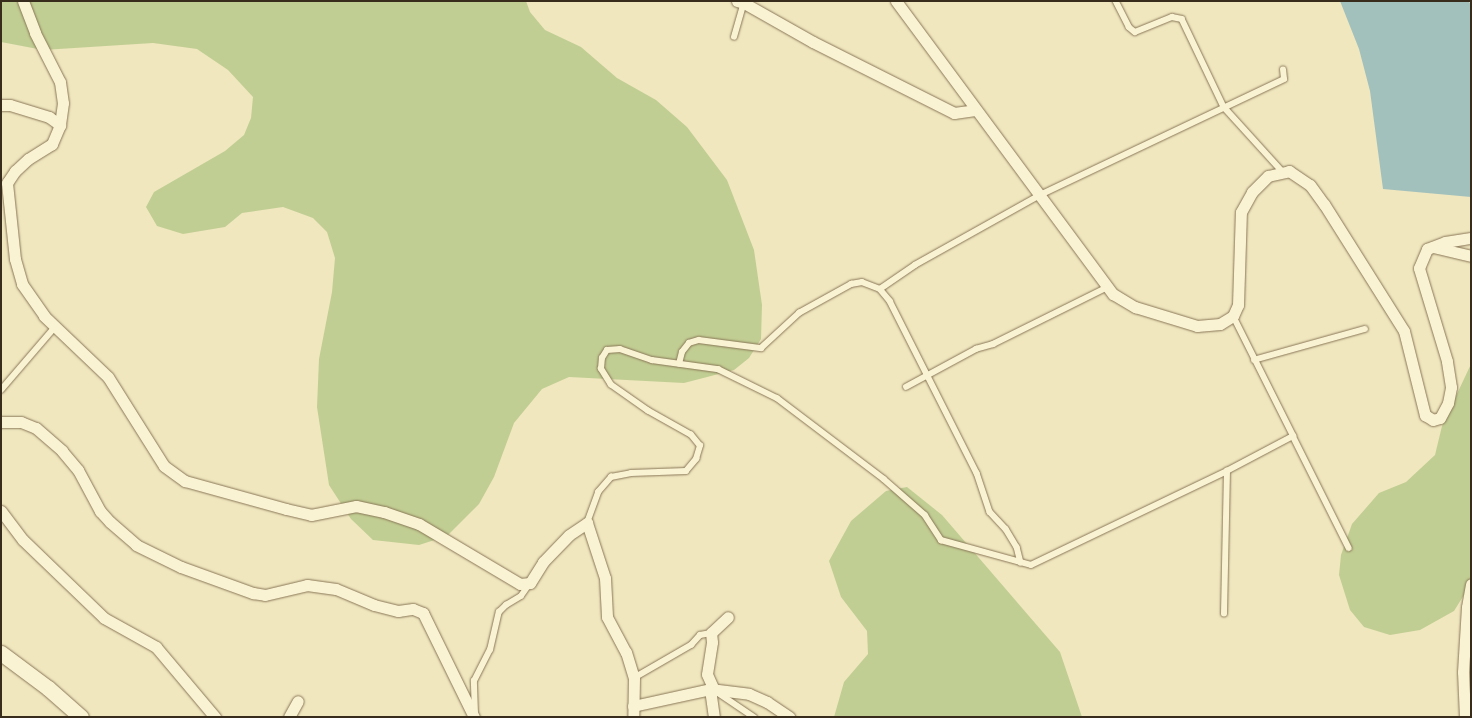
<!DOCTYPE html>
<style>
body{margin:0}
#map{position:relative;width:1472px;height:718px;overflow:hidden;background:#f0e7bf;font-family:"Zilla Slab",serif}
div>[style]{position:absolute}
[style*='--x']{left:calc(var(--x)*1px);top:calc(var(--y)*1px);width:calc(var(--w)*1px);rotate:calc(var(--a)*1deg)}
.green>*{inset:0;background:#c1ce93}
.water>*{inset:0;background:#a2c1bc}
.roads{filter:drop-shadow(0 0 1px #897757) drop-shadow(0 0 1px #897757)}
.service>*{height:5.5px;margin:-2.75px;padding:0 2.75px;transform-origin:2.75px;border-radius:2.75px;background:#faf3d3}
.minor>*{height:11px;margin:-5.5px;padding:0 5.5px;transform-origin:5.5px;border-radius:5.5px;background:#faf3d3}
.secondary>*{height:15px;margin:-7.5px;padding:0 7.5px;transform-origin:7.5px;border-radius:7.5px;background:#faf3d3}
span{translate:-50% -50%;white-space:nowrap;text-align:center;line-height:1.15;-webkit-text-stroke:4px #f7f0cf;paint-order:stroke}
.frame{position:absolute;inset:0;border:2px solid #382d1c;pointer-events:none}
</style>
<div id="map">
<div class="green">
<i style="clip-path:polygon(1px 1px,526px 1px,530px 12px,545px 30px,581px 47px,617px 78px,656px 100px,687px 127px,727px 180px,754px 250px,762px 305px,761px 339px,749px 358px,734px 370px,684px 383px,569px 377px,542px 389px,514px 423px,494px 477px,479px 504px,447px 536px,419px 545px,373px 540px,351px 519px,329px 485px,317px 407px,319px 359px,332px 292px,335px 258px,327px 232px,313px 218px,283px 207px,242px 213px,225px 227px,183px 234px,157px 226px,146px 207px,154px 192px,225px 151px,244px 135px,251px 118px,253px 97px,228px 70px,197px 49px,153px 43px,43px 50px,1px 42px)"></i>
<i style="clip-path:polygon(1471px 364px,1471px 579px,1467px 590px,1454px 611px,1420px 630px,1390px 635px,1364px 627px,1350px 610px,1339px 575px,1341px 555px,1352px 524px,1379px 493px,1406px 482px,1435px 455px,1442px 426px)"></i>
<i style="clip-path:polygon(907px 487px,942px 515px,1060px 652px,1082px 717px,834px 717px,844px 682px,868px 654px,867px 631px,841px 597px,829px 561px,851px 521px,886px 491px)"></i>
</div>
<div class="water">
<i style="clip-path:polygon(1340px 1px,1468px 1px,1471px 4px,1471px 197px,1383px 189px,1370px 91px,1359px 49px)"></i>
</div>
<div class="roads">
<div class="service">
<i style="--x:1116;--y:1;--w:29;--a:63"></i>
<i style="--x:1129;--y:27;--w:8;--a:40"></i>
<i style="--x:1135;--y:32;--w:40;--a:-22"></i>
<i style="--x:1172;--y:17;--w:10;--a:11"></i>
<i style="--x:1182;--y:19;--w:98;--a:64.5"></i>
<i style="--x:1224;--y:107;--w:88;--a:47.8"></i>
<i style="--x:734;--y:37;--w:37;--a:-74"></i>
<i style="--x:880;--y:289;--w:42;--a:-34.4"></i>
<i style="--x:915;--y:265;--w:143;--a:-29.2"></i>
<i style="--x:1040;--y:195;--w:270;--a:-25.4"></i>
<i style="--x:1284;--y:79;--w:9;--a:-96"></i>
<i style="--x:1254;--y:360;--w:115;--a:-15.6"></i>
<i style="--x:679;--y:364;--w:12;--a:-76"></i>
<i style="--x:682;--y:352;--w:11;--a:-52"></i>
<i style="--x:689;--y:343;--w:10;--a:-17"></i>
<i style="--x:699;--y:340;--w:63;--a:7.4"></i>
<i style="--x:761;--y:348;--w:52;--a:-42.6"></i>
<i style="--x:799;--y:313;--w:60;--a:-29.1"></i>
<i style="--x:851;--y:284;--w:11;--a:-10"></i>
<i style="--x:862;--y:282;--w:19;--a:21"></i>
<i style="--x:880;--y:289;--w:16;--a:50"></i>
<i style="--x:890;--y:301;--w:193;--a:63.2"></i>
<i style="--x:977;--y:473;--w:41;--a:71.6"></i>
<i style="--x:990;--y:512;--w:23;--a:47"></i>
<i style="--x:1006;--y:529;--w:21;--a:59"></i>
<i style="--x:1017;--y:547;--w:16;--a:76"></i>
<i style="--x:906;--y:387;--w:80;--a:-28.5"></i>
<i style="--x:976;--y:349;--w:18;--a:-16"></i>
<i style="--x:993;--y:344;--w:128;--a:-26.4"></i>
<i style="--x:1;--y:390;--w:83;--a:-49.4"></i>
<i style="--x:1293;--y:436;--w:125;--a:63.4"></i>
<i style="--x:587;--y:523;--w:33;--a:-70"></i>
<i style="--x:598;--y:492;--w:20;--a:-49"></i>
<i style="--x:611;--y:477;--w:20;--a:-11"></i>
<i style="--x:631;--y:473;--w:55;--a:-2.1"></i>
<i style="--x:686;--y:471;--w:16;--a:-50"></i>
<i style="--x:696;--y:459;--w:14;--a:-73"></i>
<i style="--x:700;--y:446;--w:14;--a:-129"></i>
<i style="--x:691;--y:435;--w:49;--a:-150.8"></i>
<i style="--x:648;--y:411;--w:45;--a:-144.9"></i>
<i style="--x:611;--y:385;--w:19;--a:-122"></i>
<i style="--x:601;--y:369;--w:11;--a:-85"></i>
<i style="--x:602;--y:358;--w:9;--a:-58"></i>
<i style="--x:607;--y:350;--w:13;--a:-4"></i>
<i style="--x:620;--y:349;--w:34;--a:19"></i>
<i style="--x:652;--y:360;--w:67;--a:7.8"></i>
<i style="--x:718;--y:369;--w:66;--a:26.2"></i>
<i style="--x:777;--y:398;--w:134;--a:37.1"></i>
<i style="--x:884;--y:479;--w:55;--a:41.3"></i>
<i style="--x:925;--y:515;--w:30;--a:57"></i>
<i style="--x:941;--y:540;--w:93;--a:15.5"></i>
<i style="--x:1031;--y:565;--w:217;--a:-25.6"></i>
<i style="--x:1227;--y:471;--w:75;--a:-27.9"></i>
<i style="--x:1293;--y:436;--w:134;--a:-116.6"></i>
<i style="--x:1224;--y:614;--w:143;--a:-88.8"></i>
<i style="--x:634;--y:678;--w:66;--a:-30.1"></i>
<i style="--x:691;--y:645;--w:13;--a:-48"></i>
<i style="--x:700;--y:635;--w:11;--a:-10"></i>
<i style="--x:717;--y:692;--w:45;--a:34"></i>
<i style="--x:475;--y:714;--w:33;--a:-92"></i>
<i style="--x:474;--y:681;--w:35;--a:-63"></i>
<i style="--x:490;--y:650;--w:39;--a:-77"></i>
<i style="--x:499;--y:612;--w:10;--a:-45"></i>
<i style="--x:506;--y:605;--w:17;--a:-31"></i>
<i style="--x:521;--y:596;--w:16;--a:-55"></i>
</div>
<div class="minor">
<i style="--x:23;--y:1;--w:34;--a:69"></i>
<i style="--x:35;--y:33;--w:55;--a:63"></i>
<i style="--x:60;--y:82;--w:21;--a:82"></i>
<i style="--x:63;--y:103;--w:22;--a:98"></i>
<i style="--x:737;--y:1;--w:7;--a:16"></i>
<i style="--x:744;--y:3;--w:79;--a:29.5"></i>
<i style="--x:813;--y:42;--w:158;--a:26.7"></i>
<i style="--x:954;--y:113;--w:21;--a:-8"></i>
<i style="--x:896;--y:1;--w:365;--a:53.5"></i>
<i style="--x:1113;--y:294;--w:26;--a:31"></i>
<i style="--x:1135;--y:307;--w:65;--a:17"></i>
<i style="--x:1197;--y:326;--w:23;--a:-5"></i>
<i style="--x:1220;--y:324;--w:15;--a:-32"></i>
<i style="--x:1233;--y:316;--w:12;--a:-66"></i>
<i style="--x:1238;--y:305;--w:93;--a:-88.2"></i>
<i style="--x:1241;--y:212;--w:23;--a:-61"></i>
<i style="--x:1252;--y:192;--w:23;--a:-45"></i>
<i style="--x:1268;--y:176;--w:22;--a:-13"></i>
<i style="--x:1289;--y:171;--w:25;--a:34"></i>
<i style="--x:1310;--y:185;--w:24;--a:54"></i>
<i style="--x:1324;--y:204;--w:150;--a:57.8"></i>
<i style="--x:1404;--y:331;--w:87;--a:76"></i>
<i style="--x:1425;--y:415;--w:9;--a:32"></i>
<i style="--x:1433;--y:420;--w:7;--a:-16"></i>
<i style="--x:1440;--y:418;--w:17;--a:-62"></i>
<i style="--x:1448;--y:403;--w:16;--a:-79"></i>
<i style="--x:1451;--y:387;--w:26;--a:-99"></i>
<i style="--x:1447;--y:361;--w:97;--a:-106.8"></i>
<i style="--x:1419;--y:268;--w:21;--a:-67"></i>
<i style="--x:1427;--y:249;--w:19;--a:-21"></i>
<i style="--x:1445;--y:242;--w:26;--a:-9"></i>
<i style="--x:1;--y:105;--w:9;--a:0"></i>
<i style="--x:10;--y:105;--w:41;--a:17.1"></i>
<i style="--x:49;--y:117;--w:14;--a:36"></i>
<i style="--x:60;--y:125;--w:21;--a:113"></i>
<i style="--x:52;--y:144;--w:28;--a:148"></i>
<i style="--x:28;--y:159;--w:18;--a:137"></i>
<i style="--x:15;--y:171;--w:14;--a:124"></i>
<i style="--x:7;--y:183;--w:76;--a:84"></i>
<i style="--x:15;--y:259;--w:26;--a:74"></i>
<i style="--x:22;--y:284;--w:39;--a:55"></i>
<i style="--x:44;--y:316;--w:88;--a:43.6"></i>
<i style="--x:108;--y:377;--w:105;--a:57.8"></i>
<i style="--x:164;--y:466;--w:26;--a:36"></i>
<i style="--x:185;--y:481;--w:105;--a:15.5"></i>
<i style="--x:286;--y:509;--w:26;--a:13"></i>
<i style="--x:311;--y:515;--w:46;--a:-11.3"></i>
<i style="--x:356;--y:506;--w:29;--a:12"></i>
<i style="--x:384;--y:512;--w:37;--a:19"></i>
<i style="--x:419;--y:524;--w:117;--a:30.7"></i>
<i style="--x:520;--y:584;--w:10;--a:-6"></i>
<i style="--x:530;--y:583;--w:25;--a:-58"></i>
<i style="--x:543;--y:562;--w:37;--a:-46"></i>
<i style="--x:569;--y:535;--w:22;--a:-34"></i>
<i style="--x:587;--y:523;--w:58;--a:71.9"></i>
<i style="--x:605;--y:578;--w:39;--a:87"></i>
<i style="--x:607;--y:617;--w:40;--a:62"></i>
<i style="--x:626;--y:652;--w:27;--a:73"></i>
<i style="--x:634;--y:678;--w:39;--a:91"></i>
<i style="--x:1433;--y:247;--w:39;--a:13"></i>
<i style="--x:1;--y:422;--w:20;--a:0"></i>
<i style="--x:21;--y:422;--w:16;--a:22"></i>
<i style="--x:36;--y:428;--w:35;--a:41"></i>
<i style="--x:62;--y:451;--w:25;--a:50"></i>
<i style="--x:78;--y:470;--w:47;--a:61.8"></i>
<i style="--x:100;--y:511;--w:15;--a:48"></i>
<i style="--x:110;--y:522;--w:35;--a:41"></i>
<i style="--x:136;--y:545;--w:50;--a:26.1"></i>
<i style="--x:181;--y:567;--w:77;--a:19.9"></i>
<i style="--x:253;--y:593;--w:12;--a:9"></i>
<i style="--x:265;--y:595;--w:43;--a:-13.4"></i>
<i style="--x:307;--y:585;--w:29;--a:8"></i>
<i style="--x:336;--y:589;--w:41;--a:22.8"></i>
<i style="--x:374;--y:605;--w:25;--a:14"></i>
<i style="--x:398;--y:611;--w:15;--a:-8"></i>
<i style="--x:413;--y:609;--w:11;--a:22"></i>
<i style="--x:423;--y:613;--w:116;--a:63.9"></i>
<i style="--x:1;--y:511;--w:36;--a:53"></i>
<i style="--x:23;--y:540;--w:112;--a:43.9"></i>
<i style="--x:104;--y:618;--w:60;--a:29.1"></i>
<i style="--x:156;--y:647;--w:92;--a:49.9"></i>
<i style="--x:710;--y:689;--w:28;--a:82"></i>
<i style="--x:714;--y:690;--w:17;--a:-114"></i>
<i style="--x:707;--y:674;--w:32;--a:-81"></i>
<i style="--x:712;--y:642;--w:9;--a:-96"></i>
<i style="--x:711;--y:633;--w:23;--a:-43"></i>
<i style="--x:633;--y:706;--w:79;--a:-12.4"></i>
<i style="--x:710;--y:689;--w:39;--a:7"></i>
<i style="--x:749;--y:694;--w:20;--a:24"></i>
<i style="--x:767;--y:702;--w:27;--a:34"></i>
<i style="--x:289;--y:717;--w:18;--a:-61"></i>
<i style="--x:1465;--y:717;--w:45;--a:-92.5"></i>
<i style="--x:1463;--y:672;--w:65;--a:-86.5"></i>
<i style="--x:1467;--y:607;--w:23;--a:-80"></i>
</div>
<div class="secondary">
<i style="--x:1;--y:653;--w:59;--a:36.7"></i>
<i style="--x:48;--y:688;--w:44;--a:41.3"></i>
</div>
</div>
<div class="frame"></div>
</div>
